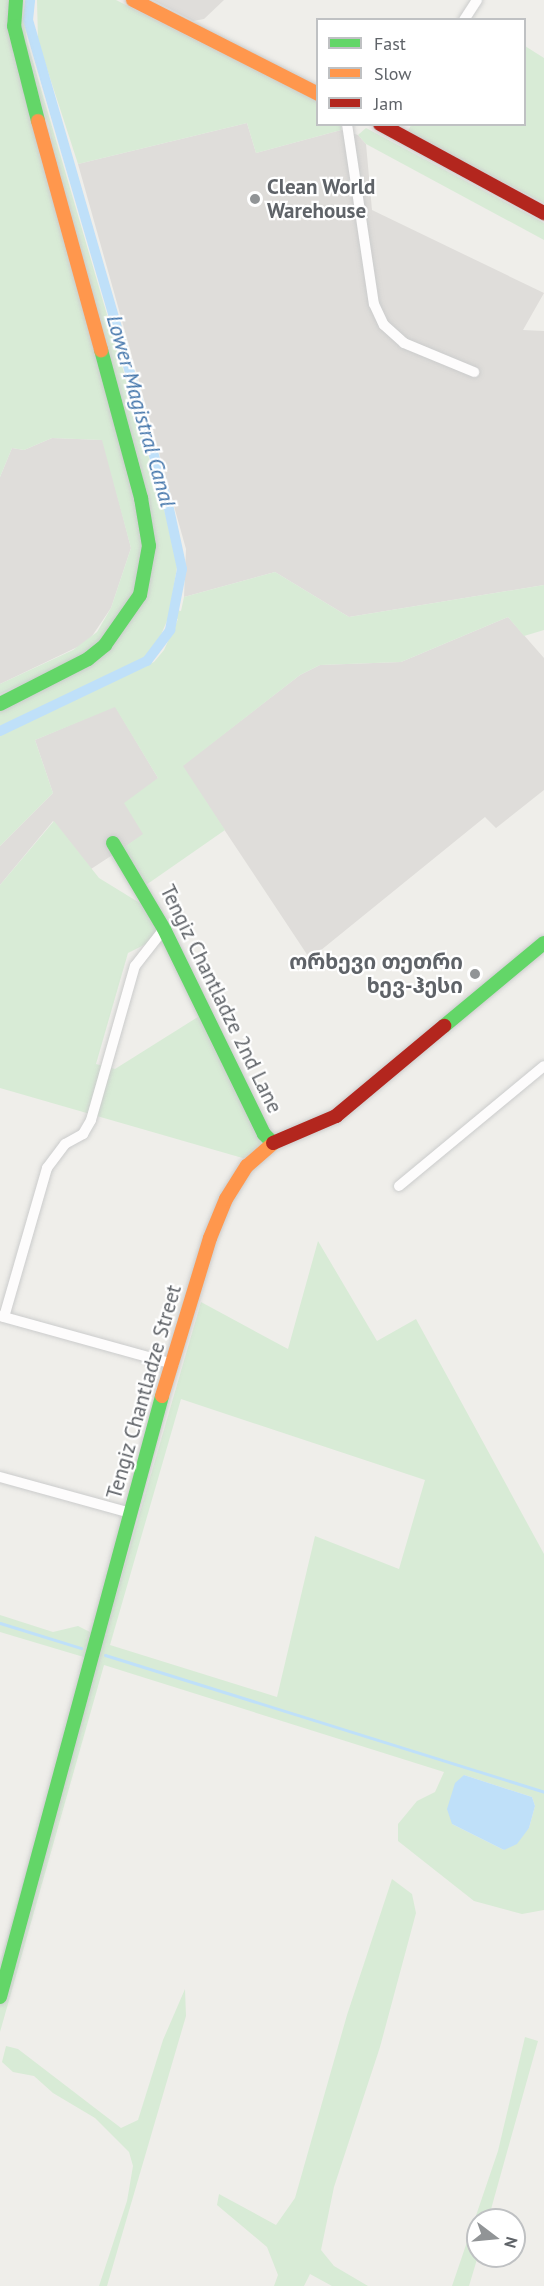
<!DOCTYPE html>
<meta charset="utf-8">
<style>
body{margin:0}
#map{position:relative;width:544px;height:2286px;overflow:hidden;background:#efeeea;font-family:"PT Sans","Noto Sans Georgian",sans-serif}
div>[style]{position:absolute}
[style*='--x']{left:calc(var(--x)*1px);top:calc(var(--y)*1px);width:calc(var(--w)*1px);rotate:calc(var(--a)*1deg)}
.industrial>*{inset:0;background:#dfddda}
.green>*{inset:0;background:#d8ebd6}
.water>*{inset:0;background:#bfe0f9}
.stream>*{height:3px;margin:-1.5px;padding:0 1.5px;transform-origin:1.5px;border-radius:1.5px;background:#bfe0f9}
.canal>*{height:10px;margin:-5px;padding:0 5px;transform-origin:5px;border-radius:5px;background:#bfe0f9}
.roads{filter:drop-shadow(0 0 2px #cbcccc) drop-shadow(0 0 2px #cbcccc)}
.street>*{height:10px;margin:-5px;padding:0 5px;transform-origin:5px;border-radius:5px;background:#fdfcfc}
.fast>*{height:14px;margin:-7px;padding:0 7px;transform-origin:7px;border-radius:7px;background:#63d668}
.slow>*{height:14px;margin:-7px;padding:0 7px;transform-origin:7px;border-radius:7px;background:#ff974d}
.jam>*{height:14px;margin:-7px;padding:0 7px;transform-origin:7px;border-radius:7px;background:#b3261e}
.dots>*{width:16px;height:16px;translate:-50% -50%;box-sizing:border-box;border:3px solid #fff;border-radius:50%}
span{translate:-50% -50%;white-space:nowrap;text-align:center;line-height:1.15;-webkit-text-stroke:4.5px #fff;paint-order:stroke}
.poi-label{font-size:21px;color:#5f6368;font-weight:700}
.left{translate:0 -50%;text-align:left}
.right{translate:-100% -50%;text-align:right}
.street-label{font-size:21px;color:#5f6368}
.water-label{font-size:22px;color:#4174aa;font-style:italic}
.legend{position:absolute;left:316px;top:18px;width:210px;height:108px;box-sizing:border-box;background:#fff;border:2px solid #bfc1c3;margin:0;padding:8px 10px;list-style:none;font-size:18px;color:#5f6368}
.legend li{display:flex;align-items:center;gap:12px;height:30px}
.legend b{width:30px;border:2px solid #bfc1c3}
.north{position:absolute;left:466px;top:2208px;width:60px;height:60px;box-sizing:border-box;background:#fff;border:2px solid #bfc1c3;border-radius:50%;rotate:106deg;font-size:16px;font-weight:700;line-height:24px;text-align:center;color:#5f6368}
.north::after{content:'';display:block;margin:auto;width:21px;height:27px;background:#919496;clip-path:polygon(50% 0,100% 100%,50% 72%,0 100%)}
</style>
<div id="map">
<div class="industrial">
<i style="clip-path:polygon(153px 0,224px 0,204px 19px,193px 21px)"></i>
<i style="clip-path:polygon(247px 123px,256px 153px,341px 130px,358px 135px,366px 144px,372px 210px,544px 293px,523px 330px,544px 331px,544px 585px,349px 617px,275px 572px,184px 597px,186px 549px,78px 164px)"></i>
<i style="clip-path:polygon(52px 438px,103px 440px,131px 548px,111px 608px,88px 642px,0 684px,0 477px,12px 448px,24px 450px)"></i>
<i style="clip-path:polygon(508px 617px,544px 658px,544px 790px,496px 828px,485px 817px,310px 959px,182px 766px,300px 675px,320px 665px,401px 662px)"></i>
<i style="clip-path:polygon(115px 706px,158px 778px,143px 835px,91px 869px,53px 821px,0 885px,0 846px,53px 793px,35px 740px)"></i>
</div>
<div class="green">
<i style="clip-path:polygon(0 0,11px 0,51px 179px,144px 540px,145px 565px,132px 599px,100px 643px,64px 666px,0 694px,0 684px,73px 650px,97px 632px,111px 608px,131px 548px,102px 440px,52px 438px,24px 450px,12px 448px,0 477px)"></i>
<i style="clip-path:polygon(22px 0,27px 41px,170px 530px,177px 567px,170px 609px,181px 611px,184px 597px,275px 572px,349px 617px,544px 585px,544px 630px,524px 636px,508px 617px,401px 662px,320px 665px,300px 675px,183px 766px,225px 830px,146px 885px,123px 848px,143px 834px,124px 803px,158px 778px,115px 707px,35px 740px,53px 793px,0 846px,0 733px,154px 662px,164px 650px,178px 619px,169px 616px,155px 649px,140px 661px,0 726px,0 709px,77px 673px,110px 650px,145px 598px,155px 556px,141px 469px,54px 157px,49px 126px,28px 68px,21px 29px)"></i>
<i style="clip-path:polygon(37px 0,116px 0,317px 101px,318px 124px,341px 125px,341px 130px,256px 153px,247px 123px,78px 164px,38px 41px)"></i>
<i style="clip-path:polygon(525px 46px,544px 58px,544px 203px,407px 133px,411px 125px,524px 124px)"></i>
<i style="clip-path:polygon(366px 128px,544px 223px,544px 240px,366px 144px,358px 135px)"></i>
<i style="clip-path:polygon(54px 821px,99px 878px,143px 905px,162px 936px,128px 953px,96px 1064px,115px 1069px,201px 1015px,263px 1141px,262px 1148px,246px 1159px,0 1088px,0 885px)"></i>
<i style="clip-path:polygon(evenodd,318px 1241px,377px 1341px,416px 1319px,544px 1554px,544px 1910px,522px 1914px,474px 1901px,398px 1841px,398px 1824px,417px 1801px,435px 1792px,444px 1772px,104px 1665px,0 2032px,0 1963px,87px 1658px,0 1632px,0 1615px,53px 1632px,78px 1626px,92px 1633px,105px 1633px,201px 1302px,288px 1349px,318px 1241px,181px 1399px,425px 1480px,399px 1569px,315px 1536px,277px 1697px,110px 1645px,181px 1399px,318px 1241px,464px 1775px,532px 1797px,535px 1806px,529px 1828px,504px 1850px,452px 1824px,464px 1775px)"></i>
<i style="clip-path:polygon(392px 1879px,412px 1894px,416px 1913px,380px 2047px,334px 2187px,321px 2250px,334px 2266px,368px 2286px,332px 2286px,310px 2274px,304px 2286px,274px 2286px,278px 2275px,267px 2247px,217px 2205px,219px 2194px,276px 2225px,295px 2198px,347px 2015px)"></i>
<i style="clip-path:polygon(185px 1989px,186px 2016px,107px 2286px,99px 2286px,127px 2201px,133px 2166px,129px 2152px,95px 2118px,53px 2093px,34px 2076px,13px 2072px,2px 2062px,6px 2046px,18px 2049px,121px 2128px,138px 2120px,163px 2040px)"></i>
<i style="clip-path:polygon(525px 2037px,538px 2041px,488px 2220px,478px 2220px,478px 2256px,469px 2286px,452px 2286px,498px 2151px)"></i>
</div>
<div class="water">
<i style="clip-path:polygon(464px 1775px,532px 1797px,535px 1806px,529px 1828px,517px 1844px,504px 1850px,452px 1824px,447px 1809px,455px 1783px)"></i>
</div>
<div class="stream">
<i style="--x:0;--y:1623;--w:85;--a:17.2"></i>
<i style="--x:105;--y:1655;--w:460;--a:17.3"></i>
</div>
<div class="canal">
<i style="--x:0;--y:731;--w:163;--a:-25.5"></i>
<i style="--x:147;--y:661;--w:39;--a:-53"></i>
<i style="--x:170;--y:630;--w:62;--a:-78.9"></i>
<i style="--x:182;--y:569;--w:66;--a:-102.2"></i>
<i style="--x:168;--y:504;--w:504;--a:-106.13"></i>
<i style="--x:28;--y:20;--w:20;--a:-84"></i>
</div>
<div class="roads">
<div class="street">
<i style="--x:464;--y:20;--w:24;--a:-57"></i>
<i style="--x:347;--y:124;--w:182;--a:81.5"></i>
<i style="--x:374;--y:304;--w:23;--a:65"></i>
<i style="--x:384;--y:325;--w:27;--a:42"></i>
<i style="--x:404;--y:343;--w:76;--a:22.5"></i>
<i style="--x:399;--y:1186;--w:188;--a:-39.6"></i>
<i style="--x:0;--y:1316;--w:180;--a:15.5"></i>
<i style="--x:4;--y:1317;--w:155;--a:-73.9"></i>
<i style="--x:47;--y:1168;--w:30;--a:-53"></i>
<i style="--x:65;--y:1144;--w:21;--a:-29"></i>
<i style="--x:83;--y:1134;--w:16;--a:-60"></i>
<i style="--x:91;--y:1120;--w:160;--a:-74.1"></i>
<i style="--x:135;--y:966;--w:47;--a:-51.9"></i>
<i style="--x:0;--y:1477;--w:136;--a:15.4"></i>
</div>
<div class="fast">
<i style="--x:16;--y:0;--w:26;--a:94"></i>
<i style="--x:14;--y:26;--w:98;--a:75.8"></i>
<i style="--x:0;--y:704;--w:99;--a:-27.1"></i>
<i style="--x:88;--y:659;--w:22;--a:-39"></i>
<i style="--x:105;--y:645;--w:61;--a:-55"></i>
<i style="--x:140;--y:595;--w:50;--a:-79.6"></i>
<i style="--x:149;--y:546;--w:49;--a:-99.5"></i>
<i style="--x:141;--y:498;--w:153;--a:-105.1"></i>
<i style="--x:113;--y:843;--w:100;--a:59.3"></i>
<i style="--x:164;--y:929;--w:228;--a:64"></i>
<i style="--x:264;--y:1134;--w:13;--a:45"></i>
<i style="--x:444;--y:1026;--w:130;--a:-39.7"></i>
<i style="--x:0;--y:1997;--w:622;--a:-74.91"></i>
</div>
<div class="slow">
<i style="--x:133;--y:0;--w:208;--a:26.9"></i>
<i style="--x:38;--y:121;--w:238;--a:74.6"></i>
<i style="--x:162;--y:1396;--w:165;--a:-73.1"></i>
<i style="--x:210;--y:1238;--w:42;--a:-67.7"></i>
<i style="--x:226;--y:1199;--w:39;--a:-58"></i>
<i style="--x:247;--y:1166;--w:35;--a:-41"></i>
</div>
<div class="jam">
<i style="--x:380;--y:124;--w:187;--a:28.5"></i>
<i style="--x:273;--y:1143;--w:69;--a:-23.2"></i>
<i style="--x:336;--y:1116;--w:141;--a:-39.8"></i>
</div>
</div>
<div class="dots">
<i style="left:255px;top:199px;background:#919496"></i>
<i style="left:475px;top:974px;background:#919496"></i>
</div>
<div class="poi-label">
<span class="left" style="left:267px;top:199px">Clean World<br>Warehouse</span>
<span class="right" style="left:463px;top:974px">ორხევი თეთრი<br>ხევ-ჰესი</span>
</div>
<div class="street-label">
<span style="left:221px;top:999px;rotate:64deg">Tengiz Chantladze 2nd Lane</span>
<span style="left:144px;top:1392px;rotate:-74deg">Tengiz Chantladze Street</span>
</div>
<div class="water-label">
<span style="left:141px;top:411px;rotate:74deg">Lower Magistral Canal</span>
</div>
<ul class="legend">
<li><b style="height:8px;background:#63d668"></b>Fast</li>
<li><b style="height:8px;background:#ff974d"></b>Slow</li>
<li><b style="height:8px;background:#b3261e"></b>Jam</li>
</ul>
<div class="north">N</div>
</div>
